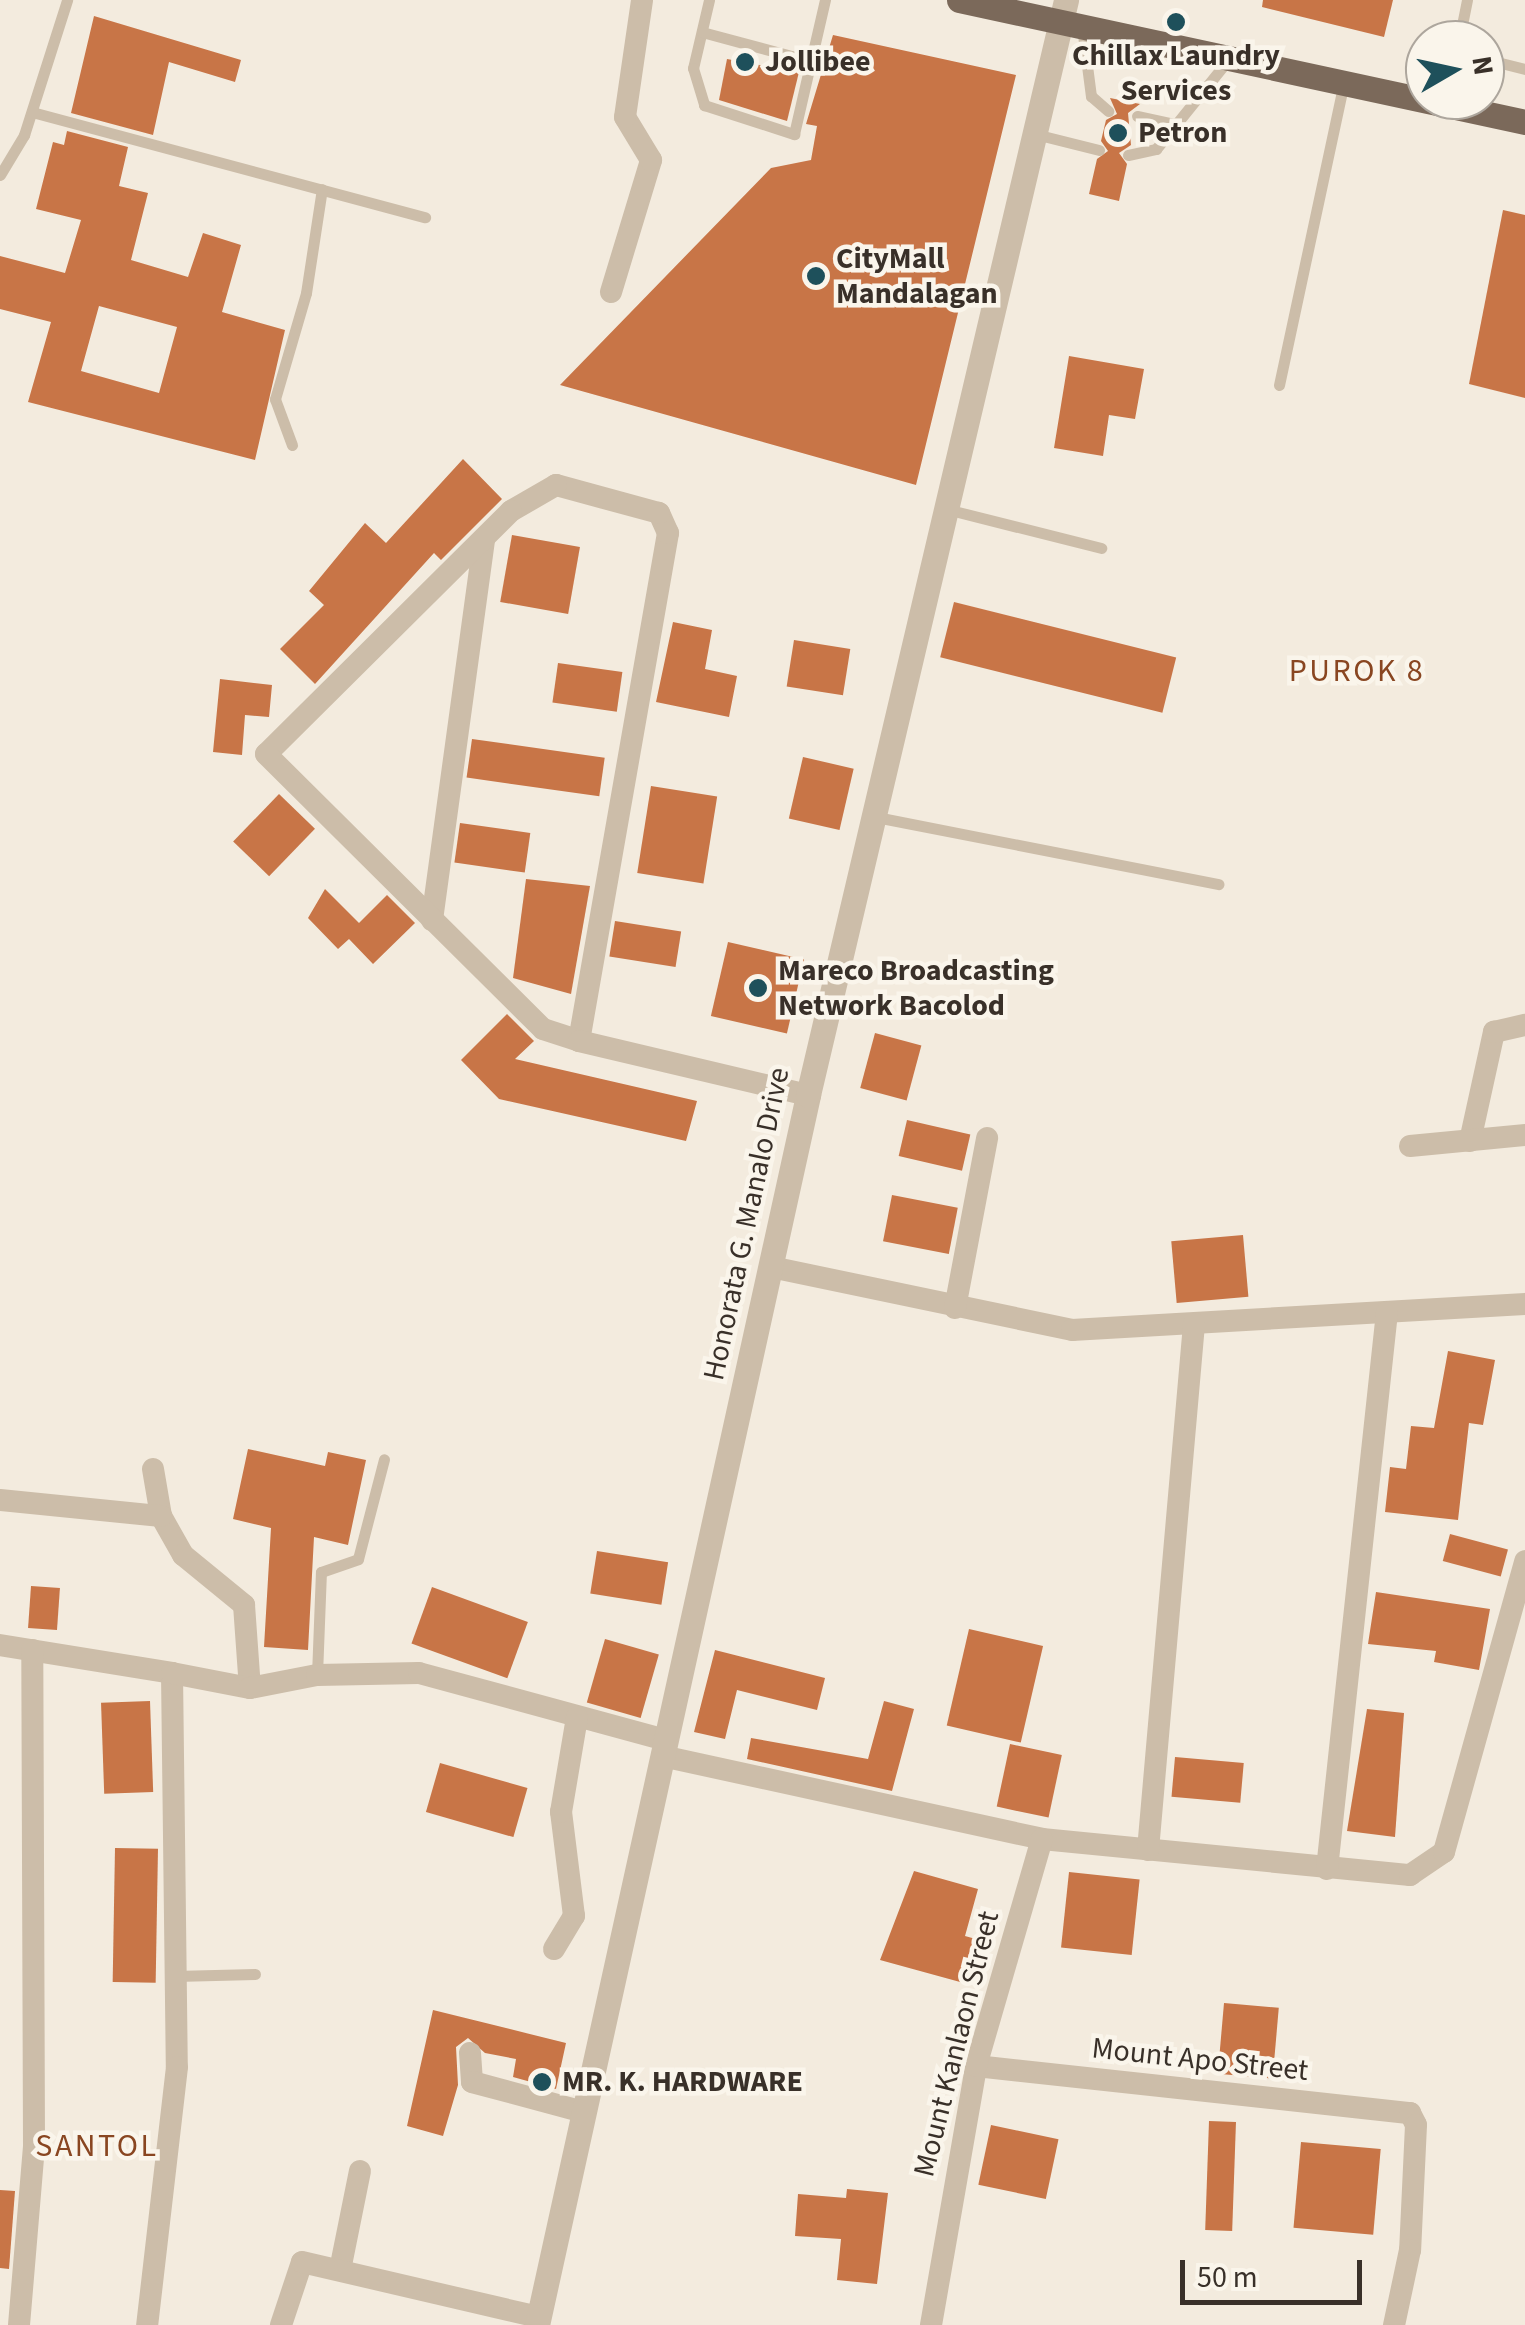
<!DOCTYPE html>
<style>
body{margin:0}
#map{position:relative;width:1525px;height:2325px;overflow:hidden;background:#f3ebde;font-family:"Source Sans 3",sans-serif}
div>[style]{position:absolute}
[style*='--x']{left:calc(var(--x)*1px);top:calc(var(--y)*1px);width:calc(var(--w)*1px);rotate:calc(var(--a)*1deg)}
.building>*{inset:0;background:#c87547;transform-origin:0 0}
.service>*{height:11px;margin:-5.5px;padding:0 5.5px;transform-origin:5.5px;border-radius:5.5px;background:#ccbda9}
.minor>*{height:22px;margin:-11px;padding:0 11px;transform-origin:11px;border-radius:11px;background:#ccbda9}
.tertiary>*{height:25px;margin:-12.5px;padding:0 12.5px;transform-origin:12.5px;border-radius:12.5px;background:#ccbda9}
.primary>*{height:25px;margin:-12.5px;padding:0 12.5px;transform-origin:12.5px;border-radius:12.5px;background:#7b695a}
.dots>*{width:28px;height:28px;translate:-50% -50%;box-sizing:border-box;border:5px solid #faf5eb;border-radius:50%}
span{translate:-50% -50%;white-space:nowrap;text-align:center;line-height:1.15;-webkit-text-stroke:9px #faf5eb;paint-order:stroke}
.poi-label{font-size:30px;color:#393029;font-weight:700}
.left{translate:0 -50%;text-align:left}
.street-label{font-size:30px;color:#393029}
.neighbourhood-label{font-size:32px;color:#894621;letter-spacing:2.5px}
.north{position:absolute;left:1405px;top:20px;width:100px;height:100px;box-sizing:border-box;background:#faf5eb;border:2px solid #ada69d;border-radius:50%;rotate:81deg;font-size:28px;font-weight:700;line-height:40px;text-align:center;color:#393029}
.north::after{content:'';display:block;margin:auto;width:35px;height:45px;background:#1e505b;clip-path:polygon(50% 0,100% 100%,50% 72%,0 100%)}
.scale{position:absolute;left:1180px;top:2260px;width:182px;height:45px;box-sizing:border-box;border:5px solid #393029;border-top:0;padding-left:12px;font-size:30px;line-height:35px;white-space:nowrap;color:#393029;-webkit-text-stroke:8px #faf5eb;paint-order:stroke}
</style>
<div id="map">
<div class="building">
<i style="clip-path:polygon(1263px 0,1393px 0,1384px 37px,1262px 7px)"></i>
<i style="clip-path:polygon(94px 16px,241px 60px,235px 82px,169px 62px,153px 135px,71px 113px)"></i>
<i style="clip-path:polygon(833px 35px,1016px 75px,916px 485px,560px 385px,771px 168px,811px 160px,817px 126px,806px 124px)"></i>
<i style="clip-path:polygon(727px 59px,799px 72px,787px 121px,719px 100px)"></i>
<i style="clip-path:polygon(1110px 98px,1140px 104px,1128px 113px,1131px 145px,1119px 153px,1127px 164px,1119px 201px,1089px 194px,1097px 159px,1108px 151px,1101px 141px,1106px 120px,1117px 114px)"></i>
<i style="clip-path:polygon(evenodd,67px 131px,128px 147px,119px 186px,148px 193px,131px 260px,188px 277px,203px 233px,241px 245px,222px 312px,285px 330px,255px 460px,28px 402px,51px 322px,0 309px,0 256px,65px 273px,81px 220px,36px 209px,53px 142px,64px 145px,67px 131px,99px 306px,177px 327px,159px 393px,81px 371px,99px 306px)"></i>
<i style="clip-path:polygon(1503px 210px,1525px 215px,1525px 398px,1469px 384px)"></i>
<i style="clip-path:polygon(1069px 356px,1144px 369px,1135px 419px,1109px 415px,1103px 456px,1054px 448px)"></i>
<i style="clip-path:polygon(463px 459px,502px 499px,441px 560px,434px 553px,315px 684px,280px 649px,324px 605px,309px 591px,365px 523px,386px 543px)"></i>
<i style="left:512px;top:535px;width:69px;height:68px;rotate:10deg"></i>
<i style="left:954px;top:602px;width:229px;height:57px;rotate:14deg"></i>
<i style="clip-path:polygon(673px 622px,712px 630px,705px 669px,737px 676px,729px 717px,656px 702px)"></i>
<i style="left:794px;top:640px;width:57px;height:47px;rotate:9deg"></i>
<i style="left:558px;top:663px;width:65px;height:40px;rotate:8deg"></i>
<i style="clip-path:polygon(220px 679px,272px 685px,269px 717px,245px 715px,242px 755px,213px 752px)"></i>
<i style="left:472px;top:739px;width:134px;height:39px;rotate:8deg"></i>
<i style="left:803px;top:757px;width:52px;height:63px;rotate:13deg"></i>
<i style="left:651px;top:786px;width:67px;height:88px;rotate:9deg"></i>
<i style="left:279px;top:794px;width:50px;height:66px;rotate:44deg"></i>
<i style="left:460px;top:823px;width:71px;height:40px;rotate:8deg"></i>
<i style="clip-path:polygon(526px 879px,590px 886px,571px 994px,513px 978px)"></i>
<i style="clip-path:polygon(325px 889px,359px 923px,387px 895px,415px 923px,373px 964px,349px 939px,338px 949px,308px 918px)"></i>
<i style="left:615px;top:921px;width:67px;height:36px;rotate:9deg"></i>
<i style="left:728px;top:942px;width:78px;height:76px;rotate:13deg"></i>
<i style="clip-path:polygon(507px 1014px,534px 1041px,515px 1059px,697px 1101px,686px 1141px,499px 1099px,461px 1060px)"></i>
<i style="left:875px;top:1033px;width:48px;height:57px;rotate:15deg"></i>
<i style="left:907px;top:1120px;width:65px;height:37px;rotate:13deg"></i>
<i style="left:892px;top:1195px;width:67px;height:47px;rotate:11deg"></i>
<i style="left:1243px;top:1235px;width:62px;height:72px;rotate:85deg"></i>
<i style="clip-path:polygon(1448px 1351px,1495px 1360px,1483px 1425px,1469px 1423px,1458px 1520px,1385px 1512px,1390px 1467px,1406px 1469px,1411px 1426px,1434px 1428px)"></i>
<i style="clip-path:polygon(248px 1449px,325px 1466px,328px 1452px,366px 1460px,348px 1545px,314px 1537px,308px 1650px,264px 1647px,271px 1528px,233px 1519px)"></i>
<i style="left:1450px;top:1534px;width:60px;height:28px;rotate:15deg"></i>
<i style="left:597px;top:1551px;width:72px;height:43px;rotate:9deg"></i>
<i style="left:31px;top:1586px;width:29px;height:42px;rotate:4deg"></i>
<i style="left:432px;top:1587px;width:102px;height:60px;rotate:20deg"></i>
<i style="clip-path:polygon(1376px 1592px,1490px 1609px,1479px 1670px,1434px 1662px,1436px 1651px,1368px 1644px)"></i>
<i style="left:969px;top:1629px;width:76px;height:99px;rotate:13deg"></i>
<i style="left:605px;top:1639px;width:56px;height:66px;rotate:16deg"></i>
<i style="clip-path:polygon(715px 1650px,825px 1678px,817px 1710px,737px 1690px,725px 1739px,694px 1732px)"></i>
<i style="left:150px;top:1701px;width:91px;height:49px;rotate:88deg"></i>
<i style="clip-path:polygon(884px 1701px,914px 1709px,892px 1791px,747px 1759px,751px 1738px,868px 1759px)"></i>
<i style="clip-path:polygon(1367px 1709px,1404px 1713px,1395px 1837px,1347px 1831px)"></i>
<i style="left:1010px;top:1744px;width:53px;height:64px;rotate:12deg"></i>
<i style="left:1175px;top:1757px;width:69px;height:40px;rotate:5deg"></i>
<i style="left:440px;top:1763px;width:91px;height:51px;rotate:16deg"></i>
<i style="left:115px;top:1848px;width:43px;height:134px;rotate:1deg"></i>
<i style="clip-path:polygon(914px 1871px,978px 1889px,965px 1936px,983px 1941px,971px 1985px,880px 1960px)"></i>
<i style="left:1069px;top:1872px;width:71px;height:76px;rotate:6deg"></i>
<i style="left:1224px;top:2003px;width:55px;height:71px;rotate:5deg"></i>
<i style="clip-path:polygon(433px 2010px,566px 2043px,556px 2089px,513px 2077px,516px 2059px,485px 2053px,468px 2038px,456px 2047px,458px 2085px,443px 2136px,407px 2126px)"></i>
<i style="left:1209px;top:2121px;width:27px;height:109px;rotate:2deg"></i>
<i style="left:991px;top:2125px;width:69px;height:61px;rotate:12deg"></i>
<i style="left:1301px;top:2142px;width:80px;height:86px;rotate:5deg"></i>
<i style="clip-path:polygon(847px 2189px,888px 2193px,877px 2284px,837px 2280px,841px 2239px,795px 2236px,798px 2194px,846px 2198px)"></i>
<i style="clip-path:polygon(0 2190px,15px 2191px,9px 2269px,0 2268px)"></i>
</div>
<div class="service">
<i style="--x:709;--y:0;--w:70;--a:103.2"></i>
<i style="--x:693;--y:68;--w:39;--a:73"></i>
<i style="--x:704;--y:105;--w:95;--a:17.9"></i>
<i style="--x:794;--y:134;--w:138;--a:-77"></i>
<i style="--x:1082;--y:27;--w:70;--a:82.6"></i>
<i style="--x:1091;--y:96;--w:23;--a:41"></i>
<i style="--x:702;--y:32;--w:112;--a:15"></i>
<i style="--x:1459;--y:40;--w:41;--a:-78.7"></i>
<i style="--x:1485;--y:59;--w:41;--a:14"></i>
<i style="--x:32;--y:112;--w:407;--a:15"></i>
<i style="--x:1137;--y:116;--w:40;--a:12"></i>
<i style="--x:1035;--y:134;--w:66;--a:14"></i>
<i style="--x:1128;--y:155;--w:29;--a:-12"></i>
<i style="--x:1156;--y:149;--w:114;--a:-51"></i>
<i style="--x:0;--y:175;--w:47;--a:-59"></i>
<i style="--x:24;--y:135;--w:142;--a:-72.3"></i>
<i style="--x:1279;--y:385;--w:306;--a:-77.9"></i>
<i style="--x:292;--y:445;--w:49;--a:-110.3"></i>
<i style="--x:275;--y:399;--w:110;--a:-73.7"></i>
<i style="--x:306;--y:293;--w:105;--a:-81.3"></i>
<i style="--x:950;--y:510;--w:156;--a:14.1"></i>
<i style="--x:876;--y:817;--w:349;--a:11.1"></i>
<i style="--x:317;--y:1675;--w:103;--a:-87.8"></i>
<i style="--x:321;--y:1572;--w:39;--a:-19"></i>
<i style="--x:358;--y:1559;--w:103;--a:-75.4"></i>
<i style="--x:175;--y:1976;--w:80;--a:-1.4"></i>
</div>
<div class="minor">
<i style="--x:611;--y:292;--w:138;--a:-73.1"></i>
<i style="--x:651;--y:160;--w:50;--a:-121.2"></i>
<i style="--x:625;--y:117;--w:118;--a:-81.7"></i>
<i style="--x:432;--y:920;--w:384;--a:-82.2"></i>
<i style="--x:579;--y:1041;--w:516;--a:-80.06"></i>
<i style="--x:668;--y:533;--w:22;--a:-114"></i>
<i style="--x:659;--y:513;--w:107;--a:-164.8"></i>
<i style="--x:556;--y:485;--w:52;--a:150"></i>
<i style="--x:511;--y:511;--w:345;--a:135.2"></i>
<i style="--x:266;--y:754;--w:390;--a:44.8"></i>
<i style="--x:543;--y:1029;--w:38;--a:18"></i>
<i style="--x:579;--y:1041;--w:235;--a:13.3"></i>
<i style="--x:1470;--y:1141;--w:112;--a:-77.6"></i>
<i style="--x:1494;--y:1032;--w:32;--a:-13"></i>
<i style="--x:1410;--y:1146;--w:116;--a:-5.5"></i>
<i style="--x:771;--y:1267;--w:308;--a:11.8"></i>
<i style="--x:1072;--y:1330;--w:454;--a:-3.3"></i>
<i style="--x:955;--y:1308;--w:173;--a:-79.3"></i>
<i style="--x:153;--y:1469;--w:48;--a:80.3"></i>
<i style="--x:161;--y:1516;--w:45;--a:60.6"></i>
<i style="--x:183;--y:1555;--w:79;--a:39.3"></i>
<i style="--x:244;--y:1605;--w:83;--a:85.9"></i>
<i style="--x:0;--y:1500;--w:162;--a:5.7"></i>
<i style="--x:0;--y:1645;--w:174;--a:9.2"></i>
<i style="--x:172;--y:1673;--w:394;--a:89.3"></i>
<i style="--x:177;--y:2067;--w:260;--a:96.6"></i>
<i style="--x:172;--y:1673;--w:79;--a:10.9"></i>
<i style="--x:250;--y:1688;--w:68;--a:-11"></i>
<i style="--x:317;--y:1675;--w:102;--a:-1.1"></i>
<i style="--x:419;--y:1673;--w:255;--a:15.2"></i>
<i style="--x:662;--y:1756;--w:389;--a:12.3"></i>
<i style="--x:1042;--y:1839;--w:370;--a:5.6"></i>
<i style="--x:1410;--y:1875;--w:41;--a:-34.1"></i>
<i style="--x:1444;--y:1852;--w:302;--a:-74.4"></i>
<i style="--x:1148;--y:1850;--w:528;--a:-85"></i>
<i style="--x:1327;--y:1869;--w:560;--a:-83.85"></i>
<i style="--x:554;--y:1949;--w:39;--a:-59"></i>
<i style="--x:574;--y:1916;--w:105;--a:-97.1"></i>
<i style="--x:561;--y:1812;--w:96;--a:-80.4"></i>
<i style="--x:470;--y:2053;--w:29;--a:86"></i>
<i style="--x:472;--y:2082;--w:116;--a:15"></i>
<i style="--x:976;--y:2066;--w:437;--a:6.2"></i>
<i style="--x:1410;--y:2113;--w:13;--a:63"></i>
<i style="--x:1416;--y:2125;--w:125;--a:92.7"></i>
<i style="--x:1410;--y:2250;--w:77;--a:102"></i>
<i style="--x:340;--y:2270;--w:101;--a:-78.6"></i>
<i style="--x:19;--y:2325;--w:181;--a:-85.2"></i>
<i style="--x:34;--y:2145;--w:495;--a:-90.2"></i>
<i style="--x:281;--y:2325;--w:66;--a:-71.6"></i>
<i style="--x:302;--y:2262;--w:243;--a:13.1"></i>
<i style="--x:931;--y:2325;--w:263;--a:-80.1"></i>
<i style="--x:976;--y:2066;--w:236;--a:-73.8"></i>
</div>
<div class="tertiary">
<i style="--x:537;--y:2325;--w:1260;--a:-77.57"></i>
<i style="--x:808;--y:1095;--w:1125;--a:-76.74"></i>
</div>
<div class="primary">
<i style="--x:959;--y:0;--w:579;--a:12.16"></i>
</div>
<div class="dots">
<i style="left:1176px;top:22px;background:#1e505b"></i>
<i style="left:745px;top:62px;background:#1e505b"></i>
<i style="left:1118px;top:133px;background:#1e505b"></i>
<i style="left:816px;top:276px;background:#1e505b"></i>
<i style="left:758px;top:988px;background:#1e505b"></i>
<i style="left:542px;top:2082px;background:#1e505b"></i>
</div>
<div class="poi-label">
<span style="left:1176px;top:73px">Chillax Laundry<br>Services</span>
<span class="left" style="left:765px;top:62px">Jollibee</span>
<span class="left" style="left:1138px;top:133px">Petron</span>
<span class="left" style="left:836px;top:276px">CityMall<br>Mandalagan</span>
<span class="left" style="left:778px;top:988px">Mareco Broadcasting<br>Network Bacolod</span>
<span class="left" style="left:562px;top:2082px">MR. K. HARDWARE</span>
</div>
<div class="street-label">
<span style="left:747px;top:1224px;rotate:-78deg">Honorata G. Manalo Drive</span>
<span style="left:957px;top:2044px;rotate:-76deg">Mount Kanlaon Street</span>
<span style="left:1200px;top:2060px;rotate:6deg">Mount Apo Street</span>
</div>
<div class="neighbourhood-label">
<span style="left:1357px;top:671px">PUROK 8</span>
<span style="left:97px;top:2146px">SANTOL</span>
</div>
<div class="north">N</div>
<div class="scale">50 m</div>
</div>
